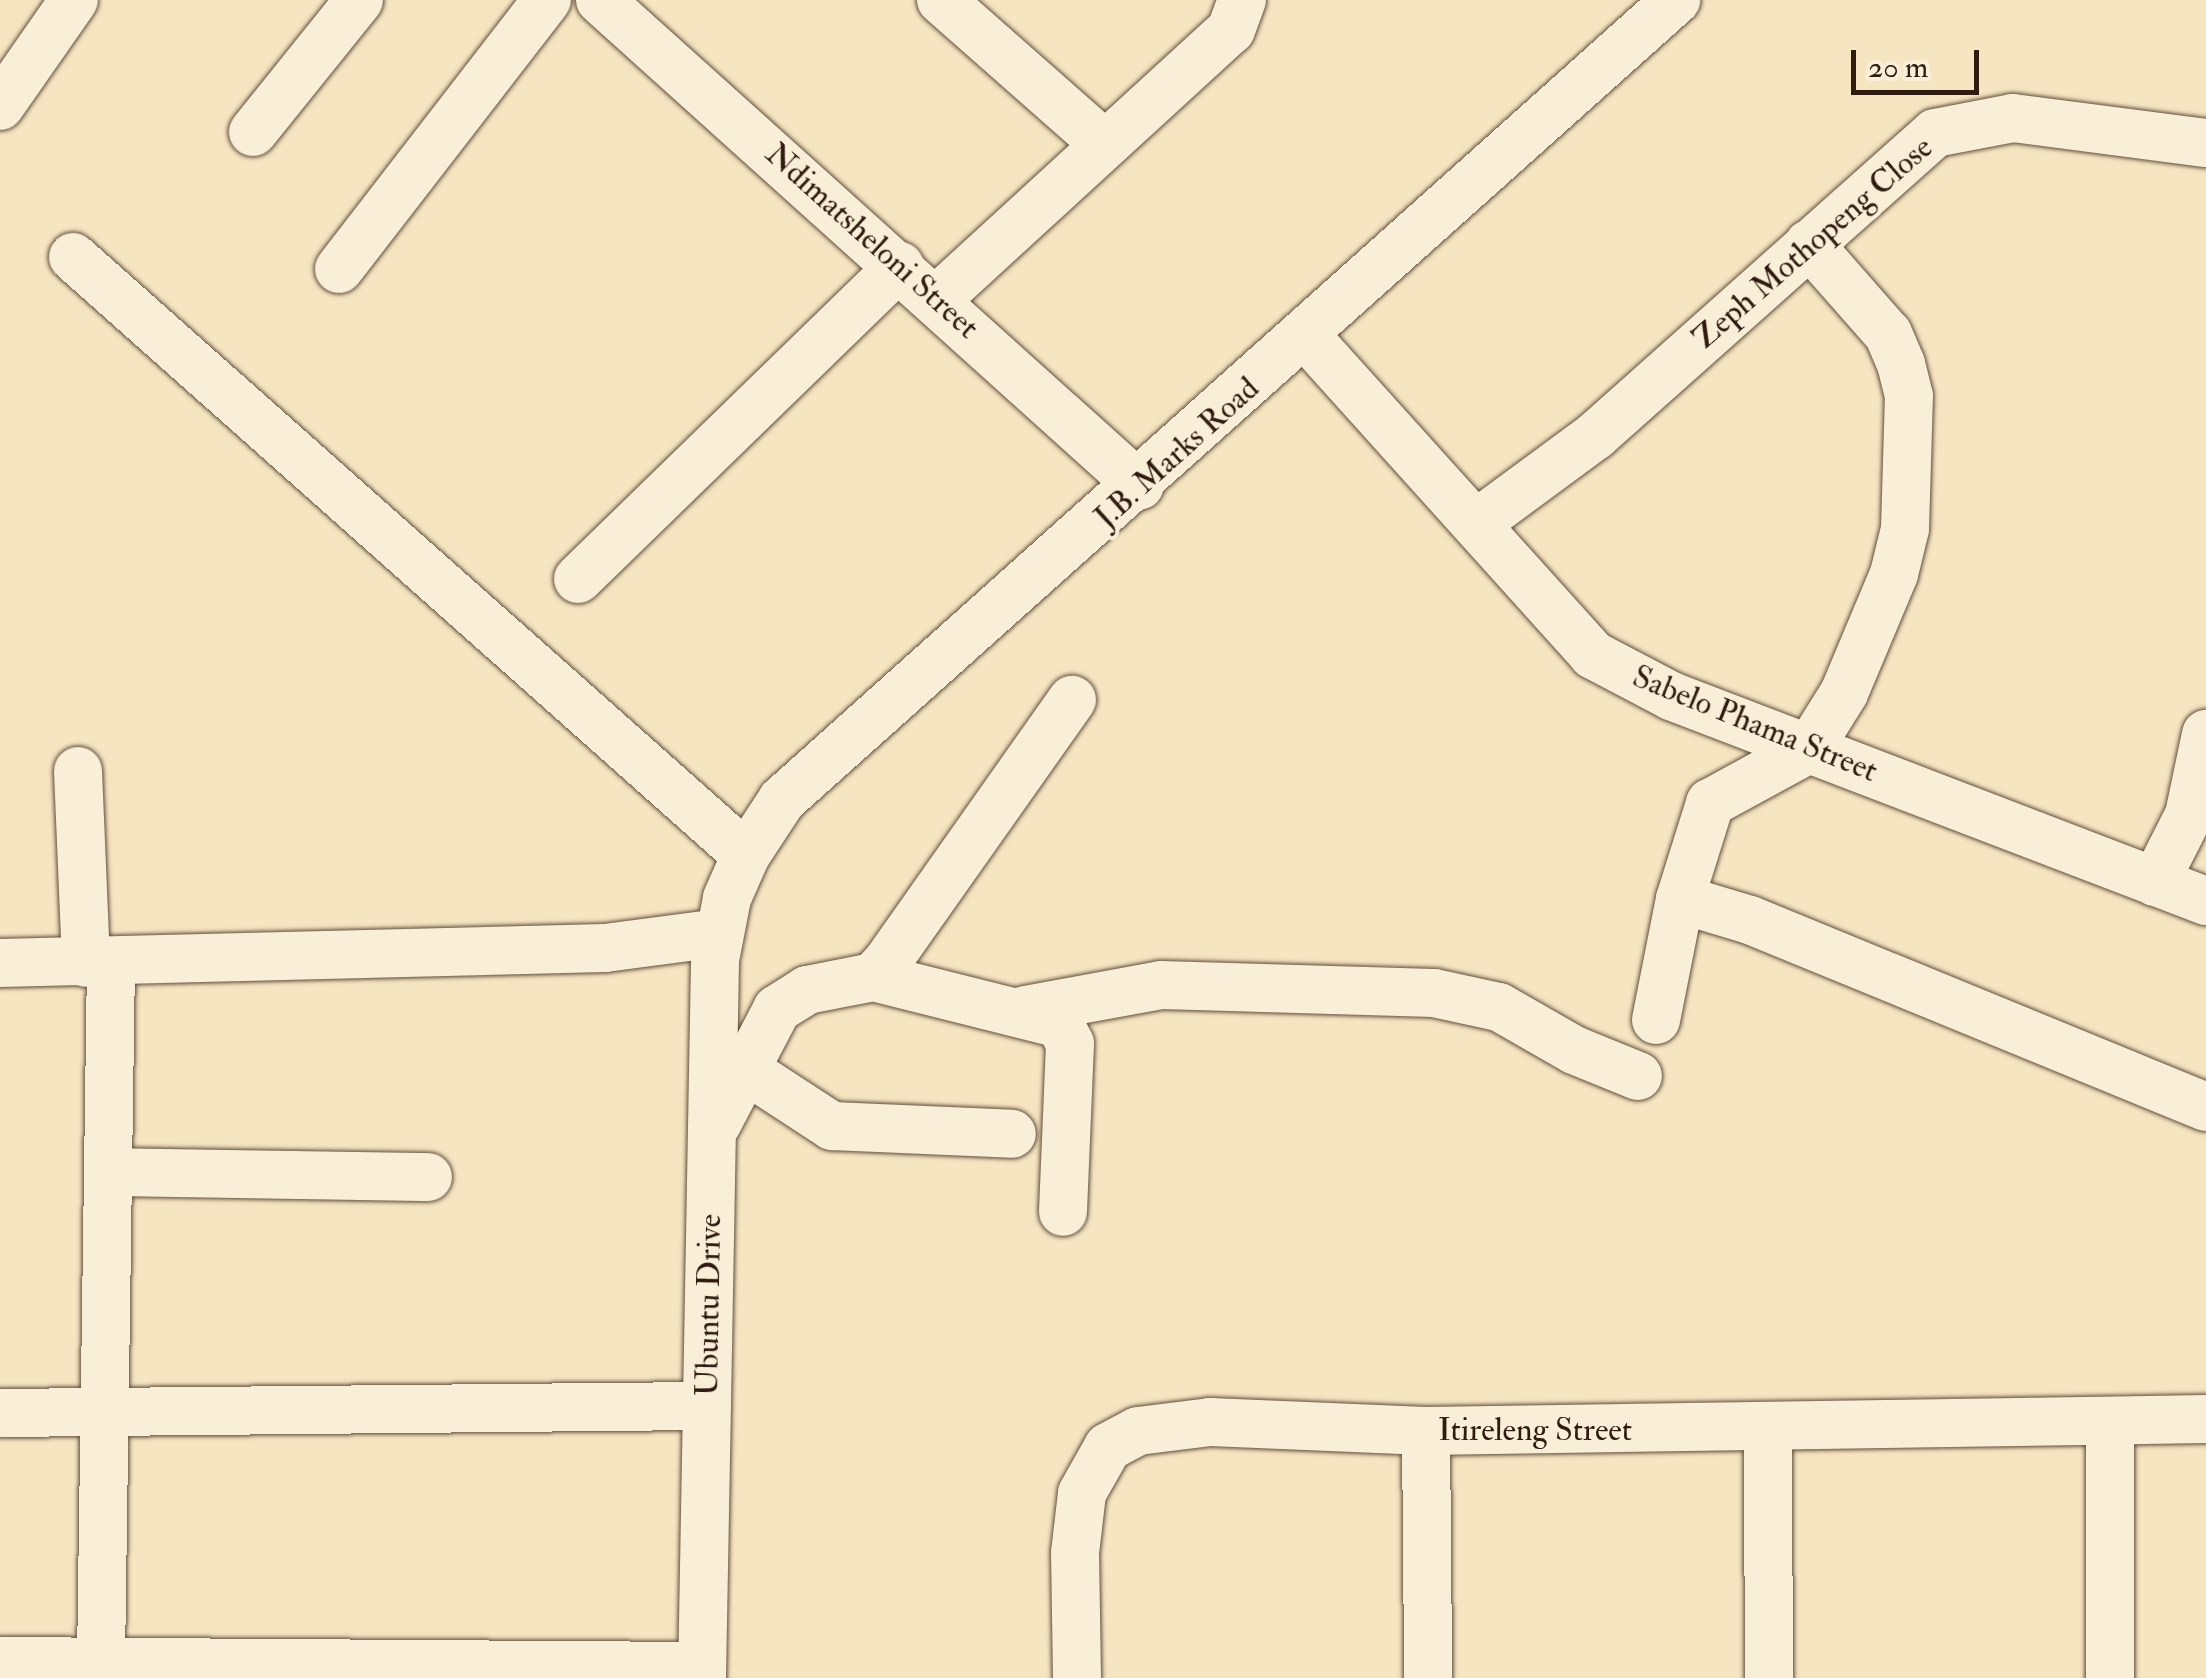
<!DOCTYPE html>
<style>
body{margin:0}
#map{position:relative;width:2206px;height:1678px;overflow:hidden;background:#f6e5c1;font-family:"IM FELL Double Pica",serif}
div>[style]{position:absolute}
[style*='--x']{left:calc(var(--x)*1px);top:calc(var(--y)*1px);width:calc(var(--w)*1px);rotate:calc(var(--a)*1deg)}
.roads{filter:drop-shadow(0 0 2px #614e3c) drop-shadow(0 0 2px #614e3c)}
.minor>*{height:48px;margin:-24px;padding:0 24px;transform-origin:24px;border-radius:24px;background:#f9eed7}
span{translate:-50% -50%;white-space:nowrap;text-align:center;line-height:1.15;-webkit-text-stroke:8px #f9eed7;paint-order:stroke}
.street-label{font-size:32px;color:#2f1b10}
.scale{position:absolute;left:1851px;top:50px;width:128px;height:45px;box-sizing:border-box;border:5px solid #2f1b10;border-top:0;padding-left:12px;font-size:30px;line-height:35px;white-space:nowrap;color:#2f1b10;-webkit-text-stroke:8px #f9eed7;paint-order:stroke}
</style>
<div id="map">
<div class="roads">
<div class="minor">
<i style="--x:600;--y:0;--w:726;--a:41.99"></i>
<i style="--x:941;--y:0;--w:215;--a:41.4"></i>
<i style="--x:0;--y:106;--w:129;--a:-55.1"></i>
<i style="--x:253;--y:132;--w:169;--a:-51.2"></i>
<i style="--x:73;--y:257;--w:900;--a:41.62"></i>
<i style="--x:339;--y:269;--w:340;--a:-52.3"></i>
<i style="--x:937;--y:299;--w:398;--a:-42.5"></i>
<i style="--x:1231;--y:30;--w:32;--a:-70"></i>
<i style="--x:1306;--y:336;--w:429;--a:48"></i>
<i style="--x:1593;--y:655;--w:88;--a:27.7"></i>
<i style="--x:1671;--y:696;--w:573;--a:20.97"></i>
<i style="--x:1477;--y:523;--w:147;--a:-36.4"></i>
<i style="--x:1595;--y:436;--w:455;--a:-41.7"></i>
<i style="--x:1935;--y:133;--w:79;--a:-10.9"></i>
<i style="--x:2013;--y:118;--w:195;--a:7.4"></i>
<i style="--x:578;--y:579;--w:449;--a:-44.2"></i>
<i style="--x:78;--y:771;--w:192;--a:87.6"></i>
<i style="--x:2155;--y:882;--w:75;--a:-63.1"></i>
<i style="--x:2189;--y:815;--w:83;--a:-78.1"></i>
<i style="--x:1680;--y:899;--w:73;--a:16.7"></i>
<i style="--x:1750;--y:920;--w:493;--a:22.3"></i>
<i style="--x:0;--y:963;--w:605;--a:-1.42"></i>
<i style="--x:605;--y:948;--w:115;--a:-7.5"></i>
<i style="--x:873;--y:977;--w:193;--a:14.1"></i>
<i style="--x:1060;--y:1024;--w:22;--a:63"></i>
<i style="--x:1070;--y:1044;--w:168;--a:92.4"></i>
<i style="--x:1025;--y:1010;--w:138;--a:-10.4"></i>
<i style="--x:1161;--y:985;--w:273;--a:1.7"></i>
<i style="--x:1434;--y:993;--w:66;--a:12.2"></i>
<i style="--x:1499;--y:1007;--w:86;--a:29.8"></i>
<i style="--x:1574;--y:1050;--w:69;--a:22.1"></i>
<i style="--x:1656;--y:1020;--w:123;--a:-78.8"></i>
<i style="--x:1680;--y:899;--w:101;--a:-72.6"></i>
<i style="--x:1710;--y:803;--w:113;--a:-28.6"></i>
<i style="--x:1809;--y:749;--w:66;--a:-58"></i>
<i style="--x:1844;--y:693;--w:129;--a:-67.2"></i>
<i style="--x:1894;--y:574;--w:46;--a:-76.3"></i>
<i style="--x:1905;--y:529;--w:133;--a:-88.3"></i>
<i style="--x:1909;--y:396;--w:33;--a:-104"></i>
<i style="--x:1901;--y:364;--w:33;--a:-113"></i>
<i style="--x:1888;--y:334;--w:120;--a:-131.3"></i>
<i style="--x:746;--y:1070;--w:103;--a:33.1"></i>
<i style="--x:832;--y:1126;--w:180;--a:2.5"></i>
<i style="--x:717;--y:1124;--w:130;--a:-62.4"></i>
<i style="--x:777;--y:1009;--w:36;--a:-32"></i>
<i style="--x:807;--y:990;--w:67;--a:-11.1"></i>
<i style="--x:873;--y:977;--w:21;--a:-47"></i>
<i style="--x:887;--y:962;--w:321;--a:-54.8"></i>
<i style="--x:108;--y:1172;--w:320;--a:0.9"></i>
<i style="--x:0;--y:1413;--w:707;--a:-0.57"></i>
<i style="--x:2110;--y:1422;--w:256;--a:90"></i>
<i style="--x:1768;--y:1429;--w:249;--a:89.8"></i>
<i style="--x:1426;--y:1431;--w:247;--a:89.5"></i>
<i style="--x:0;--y:1661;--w:702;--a:0.41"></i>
<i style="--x:101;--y:1661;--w:698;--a:-89.18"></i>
<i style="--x:702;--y:1678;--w:718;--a:-88.96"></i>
<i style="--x:715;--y:960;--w:63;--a:-79"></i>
<i style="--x:727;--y:898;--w:47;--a:-66.2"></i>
<i style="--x:746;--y:855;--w:66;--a:-56.8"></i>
<i style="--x:782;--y:800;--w:1200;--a:-41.82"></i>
<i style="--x:1077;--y:1678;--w:125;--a:-90.9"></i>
<i style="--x:1075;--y:1553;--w:60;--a:-83.3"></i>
<i style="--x:1082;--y:1493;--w:53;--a:-60.5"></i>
<i style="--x:1108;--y:1447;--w:34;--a:-28"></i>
<i style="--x:1138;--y:1431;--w:73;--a:-7.1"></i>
<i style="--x:1210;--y:1422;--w:216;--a:2.4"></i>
<i style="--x:1426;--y:1431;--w:780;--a:-0.88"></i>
</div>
</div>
<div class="street-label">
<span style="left:872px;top:241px;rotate:42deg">Ndimatsheloni Street</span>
<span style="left:1813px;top:243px;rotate:-41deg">Zeph Mothopeng Close</span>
<span style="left:1177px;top:453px;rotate:-42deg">J.B. Marks Road</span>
<span style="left:1755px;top:724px;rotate:22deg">Sabelo Phama Street</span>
<span style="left:709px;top:1305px;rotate:-89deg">Ubuntu Drive</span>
<span style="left:1535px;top:1430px">Itireleng Street</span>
</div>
<div class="scale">20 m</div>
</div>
